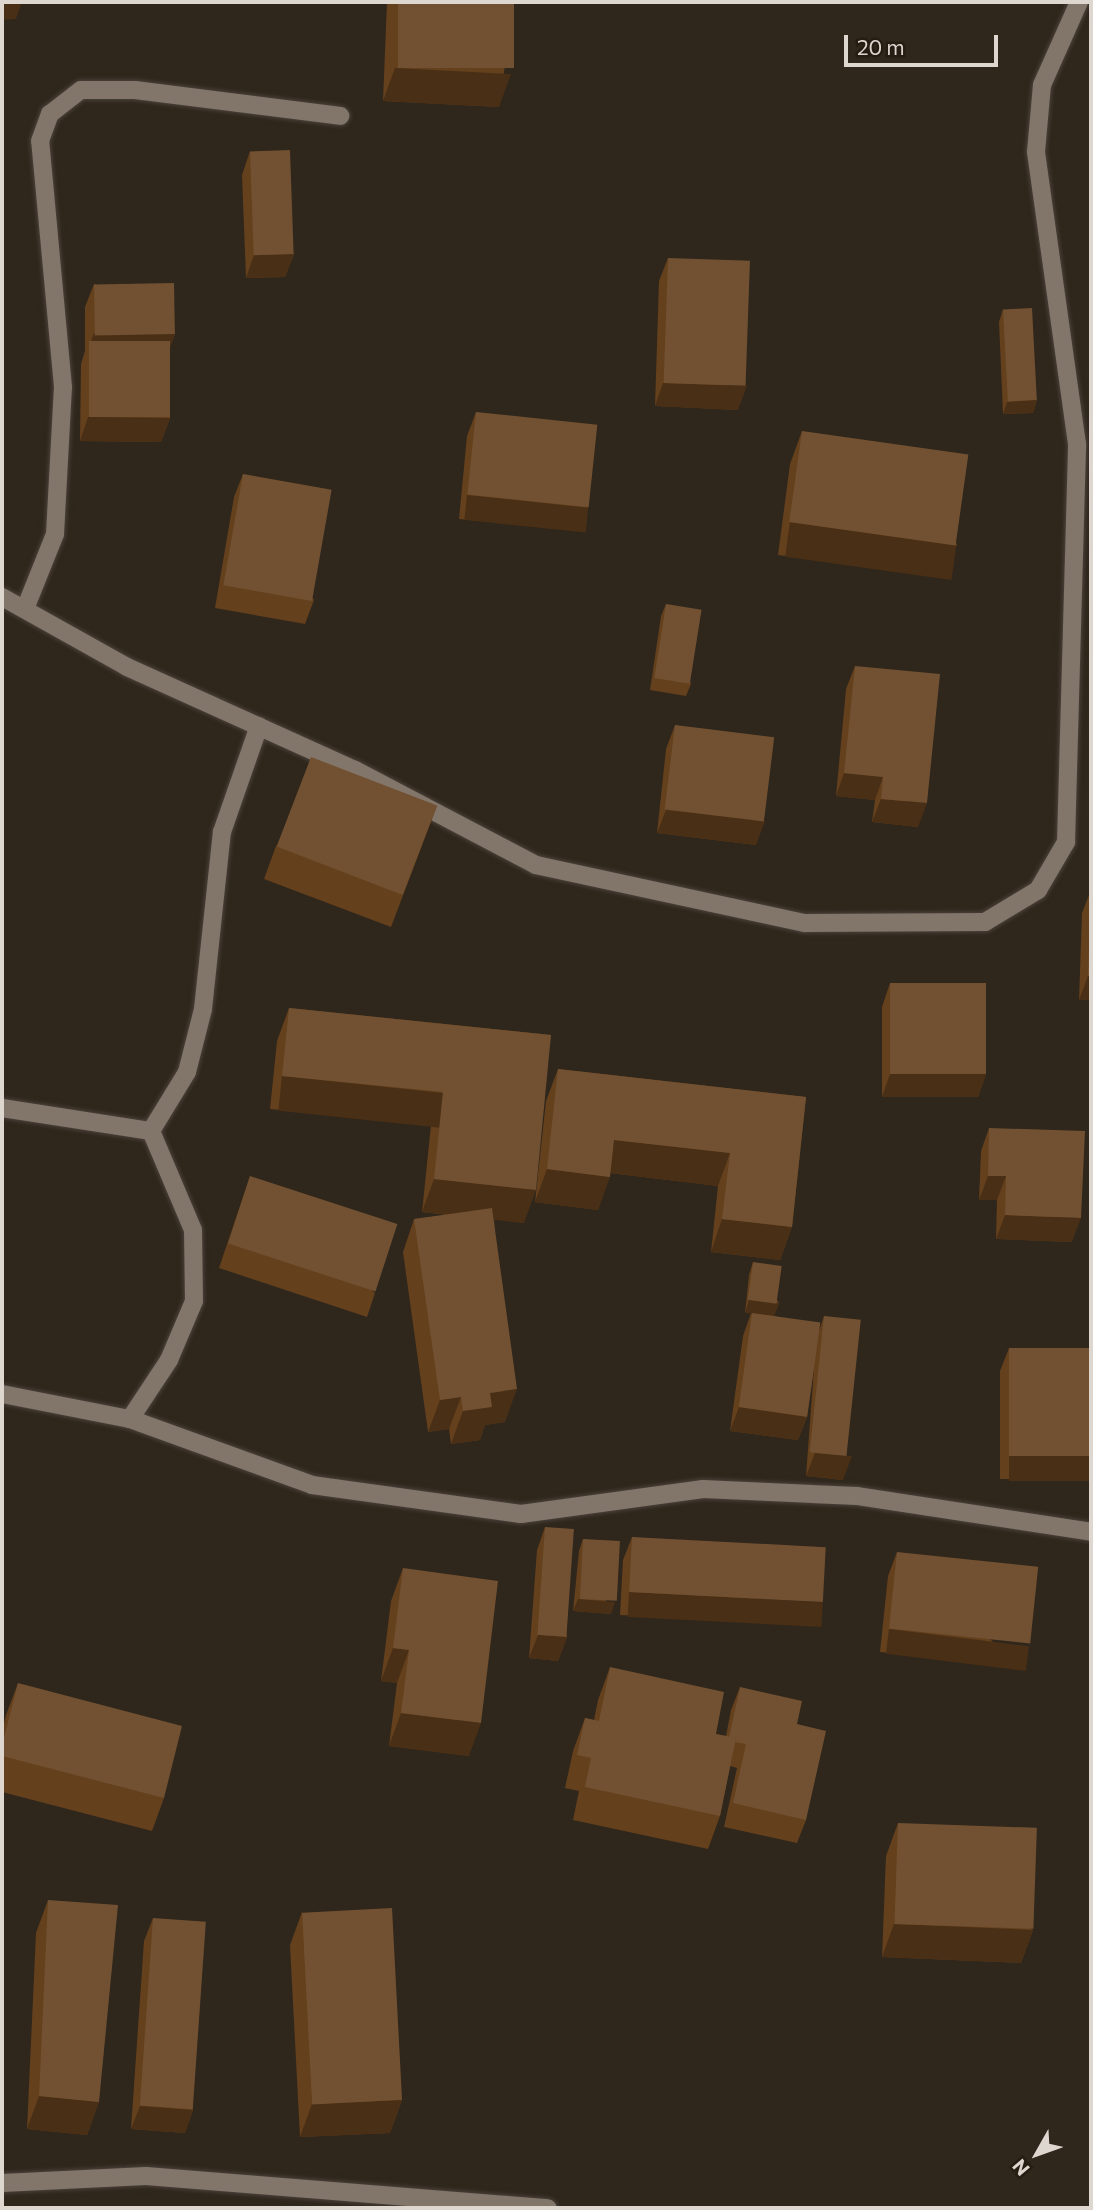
<!DOCTYPE html>
<style>
body{margin:0}
#map{position:relative;width:1093px;height:2210px;overflow:hidden;background:#2f261c;font-family:Commissioner,sans-serif}
div>[style]{position:absolute}
[style*='--x']{left:calc(var(--x)*1px);top:calc(var(--y)*1px);width:calc(var(--w)*1px);rotate:calc(var(--a)*1deg)}
.roads{filter:drop-shadow(0 0 2px #4b423b) drop-shadow(0 0 2px #4b423b)}
.street>*{height:18px;margin:-9px;padding:0 9px;transform-origin:9px;border-radius:9px;background:#82766b}
.wall>*{inset:0;background:#64401d}
.shaded-wall>*{inset:0;background:#492f15;transform-origin:0 0}
.building>*{inset:0;background:#715131;transform-origin:0 0}
span{translate:-50% -50%;white-space:nowrap;text-align:center;line-height:1.15;-webkit-text-stroke:5px #251c12;paint-order:stroke}
.frame{position:absolute;inset:0;border:4px solid #ded7d0;pointer-events:none}
.north{position:absolute;left:1002px;top:2119px;width:70px;height:70px;-webkit-text-stroke:5px #251c12;paint-order:stroke;rotate:230deg;font-size:19px;font-weight:700;line-height:28px;text-align:center;color:#ded7d0}
.north::after{content:'';display:block;margin:auto;width:24px;height:32px;background:#ded7d0;clip-path:polygon(50% 0,100% 100%,50% 72%,0 100%)}
.scale{position:absolute;left:844px;top:35px;width:154px;height:32px;box-sizing:border-box;border:4px solid #ded7d0;border-top:0;padding-left:9px;font-size:21px;line-height:24px;white-space:nowrap;color:#ded7d0;-webkit-text-stroke:5px #251c12;paint-order:stroke}
</style>
<div id="map">
<div class="roads">
<div class="street">
<i style="--x:2;--y:597;--w:143;--a:29.2"></i>
<i style="--x:127;--y:667;--w:250;--a:24.3"></i>
<i style="--x:355;--y:770;--w:204;--a:27.7"></i>
<i style="--x:536;--y:865;--w:275;--a:12.2"></i>
<i style="--x:805;--y:923;--w:180;--a:-0.3"></i>
<i style="--x:985;--y:922;--w:62;--a:-31.1"></i>
<i style="--x:1038;--y:890;--w:56;--a:-59.7"></i>
<i style="--x:1066;--y:842;--w:398;--a:-88.4"></i>
<i style="--x:1077;--y:444;--w:295;--a:-98"></i>
<i style="--x:1036;--y:152;--w:67;--a:-84.9"></i>
<i style="--x:1042;--y:85;--w:91;--a:-66"></i>
<i style="--x:25;--y:609;--w:81;--a:-68.2"></i>
<i style="--x:55;--y:534;--w:147;--a:-86.9"></i>
<i style="--x:63;--y:387;--w:247;--a:-95.3"></i>
<i style="--x:40;--y:141;--w:29;--a:-70"></i>
<i style="--x:50;--y:114;--w:39;--a:-38"></i>
<i style="--x:81;--y:90;--w:54;--a:0"></i>
<i style="--x:135;--y:90;--w:207;--a:7.2"></i>
<i style="--x:2;--y:1108;--w:151;--a:8.8"></i>
<i style="--x:151;--y:1131;--w:69;--a:-58.6"></i>
<i style="--x:187;--y:1072;--w:65;--a:-75.7"></i>
<i style="--x:203;--y:1009;--w:178;--a:-83.9"></i>
<i style="--x:222;--y:832;--w:112;--a:-70.8"></i>
<i style="--x:2;--y:1394;--w:130;--a:11.1"></i>
<i style="--x:130;--y:1419;--w:194;--a:19.9"></i>
<i style="--x:312;--y:1485;--w:211;--a:7.9"></i>
<i style="--x:521;--y:1514;--w:184;--a:-7.8"></i>
<i style="--x:703;--y:1489;--w:154;--a:2.6"></i>
<i style="--x:857;--y:1496;--w:237;--a:8.7"></i>
<i style="--x:130;--y:1419;--w:71;--a:-56.5"></i>
<i style="--x:169;--y:1360;--w:64;--a:-67"></i>
<i style="--x:194;--y:1301;--w:71;--a:-90.8"></i>
<i style="--x:193;--y:1230;--w:108;--a:-113"></i>
<i style="--x:2;--y:2183;--w:144;--a:-2.8"></i>
<i style="--x:146;--y:2176;--w:403;--a:4.6"></i>
</div>
</div>
<div class="wall">
<i style="clip-path:polygon(387px 2px,514px 2px,499px 107px,383px 101px)"></i>
<i style="clip-path:polygon(250px 151px,294px 254px,285px 277px,246px 278px,242px 175px)"></i>
<i style="clip-path:polygon(668px 258px,738px 410px,655px 406px,659px 281px)"></i>
<i style="clip-path:polygon(94px 284px,175px 334px,170px 347px,170px 418px,161px 442px,80px 441px,81px 364px,85px 351px,85px 307px)"></i>
<i style="clip-path:polygon(1003px 309px,1037px 400px,1033px 413px,1003px 414px,999px 322px)"></i>
<i style="clip-path:polygon(476px 412px,588px 507px,579px 531px,459px 519px,467px 436px)"></i>
<i style="clip-path:polygon(802px 431px,957px 544px,945px 577px,778px 555px,790px 464px)"></i>
<i style="clip-path:polygon(243px 474px,314px 600px,305px 624px,215px 608px,234px 497px)"></i>
<i style="clip-path:polygon(666px 604px,691px 684px,686px 696px,650px 690px,661px 616px)"></i>
<i style="clip-path:polygon(855px 666px,918px 827px,872px 822px,875px 800px,836px 796px,846px 689px)"></i>
<i style="clip-path:polygon(675px 725px,756px 845px,657px 833px,666px 749px)"></i>
<i style="clip-path:polygon(437px 806px,391px 927px,264px 879px,276px 846px)"></i>
<i style="clip-path:polygon(1091px 890px,1091px 1000px,1079px 1000px,1082px 913px)"></i>
<i style="clip-path:polygon(890px 983px,986px 1074px,978px 1097px,882px 1097px,882px 1007px)"></i>
<i style="clip-path:polygon(289px 1008px,551px 1035px,524px 1223px,494px 1219px,505px 1422px,485px 1425px,480px 1440px,451px 1444px,449px 1429px,428px 1432px,403px 1252px,414px 1219px,448px 1215px,422px 1212px,431px 1125px,270px 1109px,277px 1041px)"></i>
<i style="clip-path:polygon(558px 1069px,806px 1097px,792px 1227px,780px 1260px,711px 1252px,718px 1186px,610px 1173px,598px 1210px,535px 1202px,546px 1101px)"></i>
<i style="clip-path:polygon(989px 1128px,1072px 1242px,996px 1239px,997px 1200px,979px 1200px,981px 1151px)"></i>
<i style="clip-path:polygon(250px 1176px,375px 1293px,367px 1317px,219px 1268px)"></i>
<i style="clip-path:polygon(753px 1262px,779px 1303px,774px 1316px,819px 1331px,824px 1316px,843px 1480px,806px 1476px,814px 1368px,807px 1417px,798px 1440px,730px 1431px,743px 1336px,751px 1313px,745px 1313px,749px 1275px)"></i>
<i style="clip-path:polygon(1009px 1348px,1091px 1348px,1091px 1480px,1000px 1479px,1000px 1371px)"></i>
<i style="clip-path:polygon(545px 1527px,567px 1637px,558px 1661px,529px 1658px,537px 1550px)"></i>
<i style="clip-path:polygon(632px 1537px,815px 1626px,620px 1615px,623px 1560px)"></i>
<i style="clip-path:polygon(583px 1539px,611px 1614px,573px 1611px,579px 1551px)"></i>
<i style="clip-path:polygon(897px 1552px,1021px 1668px,880px 1652px,888px 1576px)"></i>
<i style="clip-path:polygon(403px 1568px,469px 1756px,389px 1746px,397px 1683px,381px 1681px,391px 1601px)"></i>
<i style="clip-path:polygon(610px 1667px,716px 1734px,726px 1736px,731px 1710px,740px 1687px,797px 1724px,806px 1820px,797px 1843px,724px 1827px,737px 1768px,730px 1766px,720px 1816px,708px 1849px,573px 1820px,579px 1791px,565px 1788px,573px 1751px,585px 1718px,594px 1720px,598px 1700px)"></i>
<i style="clip-path:polygon(18px 1683px,164px 1798px,152px 1831px,2px 1792px,2px 1731px,6px 1715px)"></i>
<i style="clip-path:polygon(898px 1823px,1033px 1930px,1021px 1963px,882px 1957px,886px 1856px)"></i>
<i style="clip-path:polygon(48px 1900px,99px 2102px,87px 2135px,27px 2129px,36px 1933px)"></i>
<i style="clip-path:polygon(302px 1912px,402px 2100px,390px 2133px,300px 2137px,290px 1945px)"></i>
<i style="clip-path:polygon(153px 1918px,193px 2110px,185px 2133px,131px 2129px,144px 1941px)"></i>
</div>
<div class="shaded-wall">
<i style="clip-path:polygon(2px 2px,22px 2px,16px 19px,2px 20px)"></i>
<i style="clip-path:polygon(395px 68px,511px 74px,499px 107px,383px 101px)"></i>
<i style="clip-path:polygon(294px 254px,285px 277px,246px 278px,254px 255px)"></i>
<i style="clip-path:polygon(94px 333px,175px 334px,166px 357px,89px 347px)"></i>
<i style="clip-path:polygon(663px 383px,747px 386px,738px 410px,655px 406px)"></i>
<i style="clip-path:polygon(1037px 400px,1033px 413px,1003px 414px,1007px 402px)"></i>
<i style="clip-path:polygon(88px 417px,170px 418px,161px 442px,80px 441px)"></i>
<i style="left:467px;top:495px;width:122px;height:25px;rotate:6deg"></i>
<i style="left:790px;top:522px;width:168px;height:35px;rotate:8deg"></i>
<i style="clip-path:polygon(844px 773px,883px 777px,875px 800px,836px 796px)"></i>
<i style="clip-path:polygon(881px 799px,927px 803px,918px 827px,872px 822px)"></i>
<i style="clip-path:polygon(666px 810px,765px 821px,756px 845px,657px 833px)"></i>
<i style="clip-path:polygon(1088px 976px,1091px 976px,1091px 1000px,1079px 1000px)"></i>
<i style="clip-path:polygon(890px 1074px,986px 1074px,978px 1097px,882px 1097px)"></i>
<i style="left:282px;top:1076px;width:162px;height:35px;rotate:6deg"></i>
<i style="clip-path:polygon(614px 1140px,730px 1153px,718px 1186px,602px 1172px)"></i>
<i style="clip-path:polygon(547px 1169px,610px 1177px,598px 1210px,535px 1202px)"></i>
<i style="clip-path:polygon(988px 1176px,1006px 1176px,997px 1200px,979px 1200px)"></i>
<i style="clip-path:polygon(434px 1179px,536px 1190px,524px 1223px,422px 1212px)"></i>
<i style="clip-path:polygon(1005px 1215px,1081px 1218px,1072px 1242px,996px 1239px)"></i>
<i style="clip-path:polygon(722px 1219px,792px 1227px,780px 1260px,711px 1252px)"></i>
<i style="clip-path:polygon(749px 1300px,779px 1303px,774px 1316px,745px 1313px)"></i>
<i style="clip-path:polygon(517px 1389px,505px 1422px,485px 1425px,480px 1440px,451px 1444px,463px 1411px,490px 1393px)"></i>
<i style="clip-path:polygon(461px 1397px,449px 1429px,428px 1432px,440px 1400px)"></i>
<i style="clip-path:polygon(739px 1407px,807px 1417px,798px 1440px,730px 1431px)"></i>
<i style="clip-path:polygon(815px 1453px,852px 1456px,843px 1480px,806px 1476px)"></i>
<i style="left:1009px;top:1456px;width:82px;height:25px"></i>
<i style="left:629px;top:1592px;width:194px;height:25px;rotate:3deg"></i>
<i style="clip-path:polygon(578px 1599px,615px 1602px,611px 1614px,573px 1611px)"></i>
<i style="left:889px;top:1629px;width:141px;height:25px;rotate:7deg"></i>
<i style="clip-path:polygon(538px 1635px,567px 1637px,558px 1661px,529px 1658px)"></i>
<i style="clip-path:polygon(393px 1648px,409px 1650px,397px 1683px,381px 1681px)"></i>
<i style="clip-path:polygon(401px 1713px,481px 1723px,469px 1756px,389px 1746px)"></i>
<i style="clip-path:polygon(894px 1924px,1033px 1930px,1021px 1963px,882px 1957px)"></i>
<i style="clip-path:polygon(39px 2096px,99px 2102px,87px 2135px,27px 2129px)"></i>
<i style="clip-path:polygon(402px 2100px,390px 2133px,300px 2137px,312px 2104px)"></i>
<i style="clip-path:polygon(140px 2106px,193px 2110px,185px 2133px,131px 2129px)"></i>
</div>
<div class="building">
<i style="left:398px;top:2px;width:116px;height:66px"></i>
<i style="left:290px;top:150px;width:104px;height:40px;rotate:88deg"></i>
<i style="left:668px;top:258px;width:82px;height:125px;rotate:2deg"></i>
<i style="left:174px;top:283px;width:51px;height:80px;rotate:89deg"></i>
<i style="left:1032px;top:308px;width:92px;height:29px;rotate:87deg"></i>
<i style="left:89px;top:341px;width:81px;height:76px"></i>
<i style="left:476px;top:412px;width:122px;height:83px;rotate:6deg"></i>
<i style="left:802px;top:431px;width:168px;height:92px;rotate:8deg"></i>
<i style="left:243px;top:474px;width:90px;height:113px;rotate:10deg"></i>
<i style="left:666px;top:604px;width:36px;height:75px;rotate:9deg"></i>
<i style="clip-path:polygon(855px 666px,940px 674px,927px 803px,881px 799px,883px 777px,844px 773px)"></i>
<i style="left:675px;top:725px;width:100px;height:85px;rotate:7deg"></i>
<i style="left:311px;top:757px;width:135px;height:96px;rotate:21deg"></i>
<i style="clip-path:polygon(1091px 890px,1091px 976px,1088px 976px)"></i>
<i style="left:890px;top:983px;width:96px;height:91px"></i>
<i style="clip-path:polygon(289px 1008px,551px 1035px,536px 1190px,434px 1179px,443px 1092px,282px 1076px)"></i>
<i style="clip-path:polygon(558px 1069px,806px 1097px,792px 1227px,722px 1219px,730px 1153px,614px 1140px,610px 1177px,547px 1169px)"></i>
<i style="clip-path:polygon(989px 1128px,1085px 1131px,1081px 1218px,1005px 1215px,1006px 1176px,988px 1176px)"></i>
<i style="left:250px;top:1176px;width:155px;height:71px;rotate:18deg"></i>
<i style="clip-path:polygon(492px 1208px,517px 1389px,490px 1393px,492px 1407px,463px 1411px,461px 1397px,440px 1400px,414px 1219px)"></i>
<i style="left:753px;top:1262px;width:29px;height:38px;rotate:8deg"></i>
<i style="left:752px;top:1313px;width:69px;height:95px;rotate:8deg"></i>
<i style="left:824px;top:1316px;width:37px;height:137px;rotate:6deg"></i>
<i style="left:1009px;top:1348px;width:82px;height:108px"></i>
<i style="left:545px;top:1527px;width:29px;height:108px;rotate:4deg"></i>
<i style="left:632px;top:1537px;width:194px;height:55px;rotate:3deg"></i>
<i style="left:583px;top:1539px;width:37px;height:60px;rotate:3deg"></i>
<i style="left:897px;top:1552px;width:142px;height:77px;rotate:6deg"></i>
<i style="clip-path:polygon(403px 1568px,498px 1581px,481px 1723px,401px 1713px,409px 1650px,393px 1648px)"></i>
<i style="clip-path:polygon(610px 1667px,724px 1692px,716px 1734px,736px 1738px,720px 1816px,585px 1787px,591px 1758px,577px 1755px,585px 1718px,599px 1721px)"></i>
<i style="clip-path:polygon(18px 1683px,182px 1726px,164px 1798px,2px 1756px,2px 1745px)"></i>
<i style="clip-path:polygon(740px 1687px,802px 1701px,797px 1724px,826px 1731px,806px 1820px,733px 1803px,746px 1744px,735px 1742px,736px 1738px,729px 1737px)"></i>
<i style="left:898px;top:1823px;width:139px;height:101px;rotate:2deg"></i>
<i style="clip-path:polygon(48px 1900px,118px 1905px,99px 2102px,39px 2096px)"></i>
<i style="left:392px;top:1908px;width:192px;height:90px;rotate:87deg"></i>
<i style="left:153px;top:1918px;width:53px;height:188px;rotate:4deg"></i>
</div>
<div class="frame"></div>
<div class="north">N</div>
<div class="scale">20 m</div>
</div>
